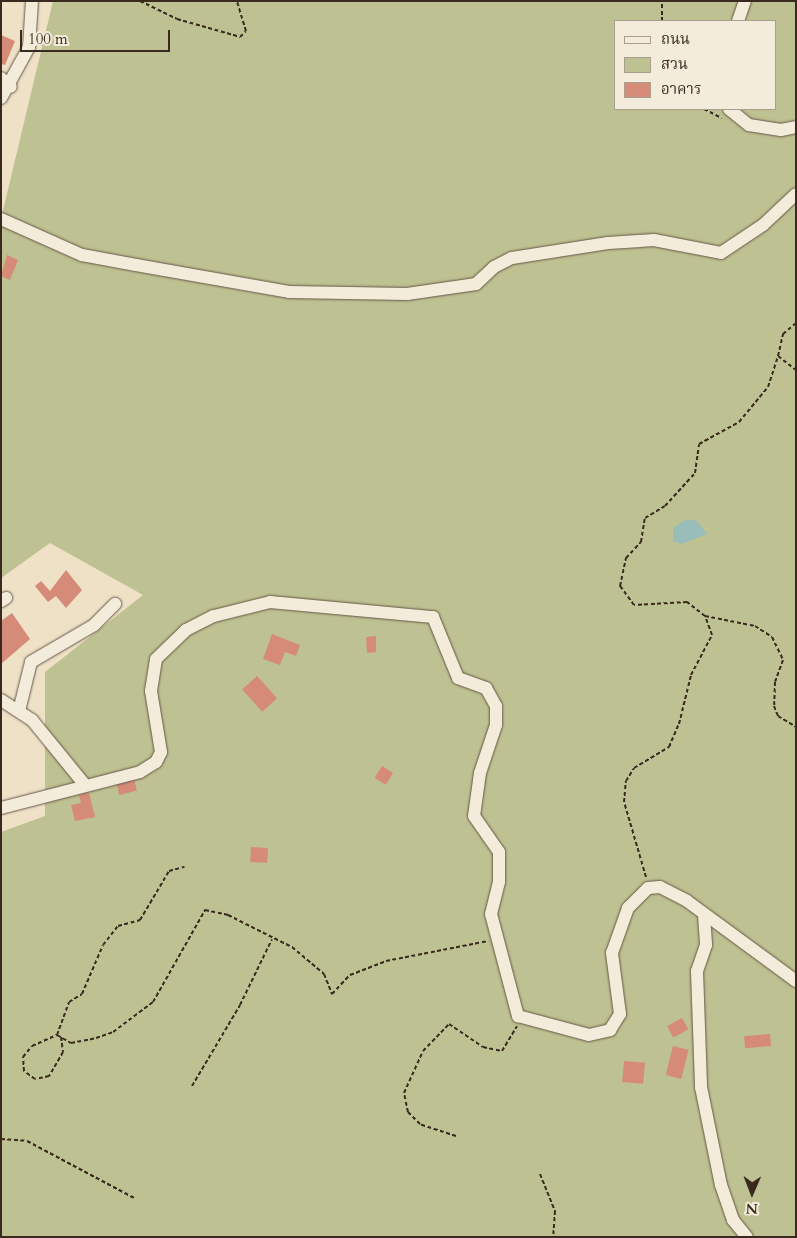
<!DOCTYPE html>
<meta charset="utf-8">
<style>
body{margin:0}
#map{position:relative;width:797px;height:1238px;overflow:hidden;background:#eee1c6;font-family:Cardo,"Noto Serif Thai",serif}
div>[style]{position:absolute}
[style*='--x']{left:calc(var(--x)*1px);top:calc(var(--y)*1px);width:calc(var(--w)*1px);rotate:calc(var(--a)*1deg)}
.green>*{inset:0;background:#bec191}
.water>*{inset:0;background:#99bdb8}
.building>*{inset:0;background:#d68a78;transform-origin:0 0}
.path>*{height:2px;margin-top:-1px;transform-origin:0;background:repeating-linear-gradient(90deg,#39291e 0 4px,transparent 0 6.5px)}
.roads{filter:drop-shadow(0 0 1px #665748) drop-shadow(0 0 1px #665748)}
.minor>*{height:12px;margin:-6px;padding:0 6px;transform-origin:6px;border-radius:6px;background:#f4ecda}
span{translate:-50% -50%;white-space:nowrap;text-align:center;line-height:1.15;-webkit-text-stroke:4px #f4ecda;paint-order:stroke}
.frame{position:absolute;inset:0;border:2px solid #39291e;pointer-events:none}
.legend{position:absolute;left:614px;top:20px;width:162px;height:90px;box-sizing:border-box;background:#f4ecda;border:1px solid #a99e8f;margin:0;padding:6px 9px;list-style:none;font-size:15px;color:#39291e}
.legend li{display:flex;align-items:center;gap:10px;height:25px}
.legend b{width:25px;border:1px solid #a99e8f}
.north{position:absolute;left:727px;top:1168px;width:50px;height:50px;-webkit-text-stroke:4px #f4ecda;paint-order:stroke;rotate:181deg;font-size:14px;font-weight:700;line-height:20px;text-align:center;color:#39291e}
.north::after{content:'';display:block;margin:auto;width:18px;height:22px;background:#39291e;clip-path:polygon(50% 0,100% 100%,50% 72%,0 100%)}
.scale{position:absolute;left:20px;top:30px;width:150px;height:22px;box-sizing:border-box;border:2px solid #39291e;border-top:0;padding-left:6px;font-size:15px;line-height:18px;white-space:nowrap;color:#39291e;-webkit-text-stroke:4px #f4ecda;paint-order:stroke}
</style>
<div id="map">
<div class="green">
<i style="clip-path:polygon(evenodd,53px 1px,796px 1px,796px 1237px,1px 1237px,1px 832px,45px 816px,45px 672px,143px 595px,50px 543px,1px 578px,1px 219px,53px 1px,616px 21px,776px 21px,776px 109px,616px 109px,616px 21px)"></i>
</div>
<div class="water">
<i style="clip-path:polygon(687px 519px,697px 521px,707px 534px,681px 544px,673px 541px,673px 528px)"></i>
</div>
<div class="building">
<i style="clip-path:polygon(1px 35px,15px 41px,5px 65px,1px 64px)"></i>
<i style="clip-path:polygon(7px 255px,18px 260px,10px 280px,1px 276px)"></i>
<i style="clip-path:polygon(66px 570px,82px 590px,66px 608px,56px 596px,48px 602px,35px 586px,41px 581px,50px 591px)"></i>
<i style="clip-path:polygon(12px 613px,30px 639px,1px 664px,1px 621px)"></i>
<i style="clip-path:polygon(272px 634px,300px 645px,296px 656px,285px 652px,280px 665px,263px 659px)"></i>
<i style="clip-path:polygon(376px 636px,376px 652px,367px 653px,366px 637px)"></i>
<i style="left:257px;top:676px;width:30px;height:20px;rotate:48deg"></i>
<i style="left:382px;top:766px;width:13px;height:14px;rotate:32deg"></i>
<i style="left:133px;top:775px;width:16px;height:18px;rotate:76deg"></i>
<i style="clip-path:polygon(89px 793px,95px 817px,75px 821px,71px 805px,81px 803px,79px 795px)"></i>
<i style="left:251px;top:847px;width:17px;height:15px;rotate:3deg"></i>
<i style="left:682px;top:1018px;width:13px;height:17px;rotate:61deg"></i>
<i style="left:770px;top:1034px;width:12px;height:26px;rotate:85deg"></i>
<i style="left:673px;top:1046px;width:16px;height:30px;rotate:14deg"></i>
<i style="left:624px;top:1061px;width:21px;height:21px;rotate:5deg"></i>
</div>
<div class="path">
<i style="--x:140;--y:1;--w:41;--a:25.9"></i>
<i style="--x:177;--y:19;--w:66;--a:15.9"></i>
<i style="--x:240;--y:37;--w:8;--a:-45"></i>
<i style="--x:246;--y:31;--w:31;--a:-107"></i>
<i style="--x:662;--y:21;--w:20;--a:-90"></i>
<i style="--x:704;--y:109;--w:20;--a:27"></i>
<i style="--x:778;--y:356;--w:23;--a:-77"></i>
<i style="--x:783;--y:334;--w:17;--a:-40"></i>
<i style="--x:705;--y:616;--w:51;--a:11.3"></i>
<i style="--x:755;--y:626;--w:20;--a:33"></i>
<i style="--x:772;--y:637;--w:25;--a:64"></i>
<i style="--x:783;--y:660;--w:23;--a:110"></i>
<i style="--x:775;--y:682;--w:24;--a:92"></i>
<i style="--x:774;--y:706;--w:11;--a:68"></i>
<i style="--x:778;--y:716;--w:21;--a:31"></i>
<i style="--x:646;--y:877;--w:78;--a:-106.3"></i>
<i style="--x:624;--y:802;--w:21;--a:-85"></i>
<i style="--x:626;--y:781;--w:15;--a:-58"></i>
<i style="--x:634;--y:768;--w:41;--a:-31"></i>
<i style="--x:669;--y:747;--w:25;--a:-67"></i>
<i style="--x:679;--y:724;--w:50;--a:-76.2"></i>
<i style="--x:691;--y:675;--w:45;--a:-62.3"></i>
<i style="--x:712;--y:635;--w:20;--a:-110"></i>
<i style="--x:705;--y:616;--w:23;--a:-142"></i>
<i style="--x:687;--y:602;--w:53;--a:176.8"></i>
<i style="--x:634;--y:605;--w:24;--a:-126"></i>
<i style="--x:620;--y:586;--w:29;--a:-78"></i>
<i style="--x:626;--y:558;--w:22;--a:-47"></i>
<i style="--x:641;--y:542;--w:24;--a:-81"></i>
<i style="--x:645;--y:518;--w:23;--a:-31"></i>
<i style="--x:665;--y:506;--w:45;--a:-47.7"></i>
<i style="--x:695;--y:473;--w:29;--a:-82"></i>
<i style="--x:699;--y:444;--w:46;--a:-28.8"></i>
<i style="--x:739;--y:422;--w:45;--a:-50.4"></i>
<i style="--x:768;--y:387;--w:33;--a:-72"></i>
<i style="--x:778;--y:356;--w:23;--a:38"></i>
<i style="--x:57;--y:1035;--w:16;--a:30"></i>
<i style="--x:71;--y:1043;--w:25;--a:-11"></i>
<i style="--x:96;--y:1038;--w:18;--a:-19"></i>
<i style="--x:113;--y:1032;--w:50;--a:-36.9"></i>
<i style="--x:153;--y:1002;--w:106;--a:-60.5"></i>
<i style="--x:205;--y:910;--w:24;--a:12"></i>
<i style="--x:228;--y:915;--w:72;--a:26.6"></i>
<i style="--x:292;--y:947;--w:42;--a:40.2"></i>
<i style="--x:324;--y:974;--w:22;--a:68"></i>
<i style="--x:332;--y:994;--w:26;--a:-47"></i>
<i style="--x:350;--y:975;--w:39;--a:-21"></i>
<i style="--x:386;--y:961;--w:104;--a:-11.1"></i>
<i style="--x:61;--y:1037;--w:15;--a:82"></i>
<i style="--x:63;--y:1052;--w:28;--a:120"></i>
<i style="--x:49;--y:1076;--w:14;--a:168"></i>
<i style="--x:35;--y:1079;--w:14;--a:-144"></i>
<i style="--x:24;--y:1071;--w:14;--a:-94"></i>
<i style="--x:23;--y:1057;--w:14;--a:-51"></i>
<i style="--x:32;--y:1046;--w:27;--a:-24"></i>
<i style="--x:57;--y:1035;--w:35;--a:-70"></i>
<i style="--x:69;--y:1002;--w:15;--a:-32"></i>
<i style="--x:82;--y:994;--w:53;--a:-66.8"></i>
<i style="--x:103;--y:945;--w:24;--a:-52"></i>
<i style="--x:118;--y:926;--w:23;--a:-15"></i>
<i style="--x:140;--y:920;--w:57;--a:-59.4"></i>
<i style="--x:169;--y:871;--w:16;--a:-15"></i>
<i style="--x:192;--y:1086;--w:94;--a:-59.3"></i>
<i style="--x:240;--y:1005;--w:73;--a:-64.1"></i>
<i style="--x:456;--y:1136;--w:38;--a:-162"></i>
<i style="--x:420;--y:1124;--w:17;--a:-135"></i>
<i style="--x:408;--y:1112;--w:19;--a:-102"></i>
<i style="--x:404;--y:1093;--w:46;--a:-65.7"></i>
<i style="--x:423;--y:1051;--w:37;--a:-46"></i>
<i style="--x:449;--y:1024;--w:41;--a:34.1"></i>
<i style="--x:483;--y:1047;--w:19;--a:12"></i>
<i style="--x:502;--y:1051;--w:29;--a:-59"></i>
<i style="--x:1;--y:1139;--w:26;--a:4"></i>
<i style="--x:27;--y:1141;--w:123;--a:28"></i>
<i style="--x:540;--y:1174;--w:40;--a:68"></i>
<i style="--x:555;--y:1211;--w:26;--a:94"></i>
</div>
<div class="roads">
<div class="minor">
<i style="--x:738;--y:21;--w:21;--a:-71"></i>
<i style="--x:1;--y:78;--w:13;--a:42"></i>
<i style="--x:1;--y:98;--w:58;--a:-61.2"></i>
<i style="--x:29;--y:47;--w:46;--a:-86.3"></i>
<i style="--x:729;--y:109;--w:26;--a:39"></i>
<i style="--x:749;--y:125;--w:32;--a:9"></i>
<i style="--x:781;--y:130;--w:15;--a:-11"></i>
<i style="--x:1;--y:219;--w:89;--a:24"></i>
<i style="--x:82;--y:255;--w:55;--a:10.5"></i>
<i style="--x:136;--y:265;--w:155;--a:10"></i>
<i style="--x:289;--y:292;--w:118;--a:1"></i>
<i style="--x:407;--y:294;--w:70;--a:-8.2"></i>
<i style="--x:476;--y:284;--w:25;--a:-43"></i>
<i style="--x:494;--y:267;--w:20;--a:-27"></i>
<i style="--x:512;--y:258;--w:97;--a:-8.9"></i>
<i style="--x:608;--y:243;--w:46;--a:-3.7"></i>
<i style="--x:654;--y:240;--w:68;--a:11"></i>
<i style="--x:721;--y:253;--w:50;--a:-33.7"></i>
<i style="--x:763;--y:225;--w:45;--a:-43.2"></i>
<i style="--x:1;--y:601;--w:6;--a:-31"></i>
<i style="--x:1;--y:700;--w:37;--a:33"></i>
<i style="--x:32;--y:720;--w:84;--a:50.8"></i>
<i style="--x:19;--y:711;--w:50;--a:-76.2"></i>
<i style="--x:31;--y:662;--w:73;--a:-30.4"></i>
<i style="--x:94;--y:625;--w:30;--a:-45"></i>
<i style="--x:1;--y:808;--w:144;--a:-14.5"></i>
<i style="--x:140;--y:772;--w:19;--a:-32"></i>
<i style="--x:156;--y:762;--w:11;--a:-63"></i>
<i style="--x:161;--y:752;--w:62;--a:-99.3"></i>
<i style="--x:151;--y:691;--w:32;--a:-81"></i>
<i style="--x:156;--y:659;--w:42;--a:-44"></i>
<i style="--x:186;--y:630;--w:31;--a:-27"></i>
<i style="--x:214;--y:616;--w:58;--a:-14"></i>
<i style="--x:270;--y:602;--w:164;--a:5.3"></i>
<i style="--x:433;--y:617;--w:66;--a:67.7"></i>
<i style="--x:458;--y:678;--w:30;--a:20"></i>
<i style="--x:486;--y:688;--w:21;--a:61"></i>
<i style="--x:496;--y:706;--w:19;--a:90"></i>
<i style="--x:496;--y:725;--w:51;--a:108.4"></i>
<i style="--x:480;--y:773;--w:43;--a:97.9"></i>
<i style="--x:474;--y:816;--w:44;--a:55.2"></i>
<i style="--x:499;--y:852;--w:30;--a:90"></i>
<i style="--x:499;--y:882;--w:33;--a:104"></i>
<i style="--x:491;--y:914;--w:106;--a:75.2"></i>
<i style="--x:518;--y:1016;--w:73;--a:15"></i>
<i style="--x:589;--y:1035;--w:22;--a:-13"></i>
<i style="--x:610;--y:1030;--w:19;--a:-58"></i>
<i style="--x:620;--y:1014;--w:62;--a:-97.5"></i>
<i style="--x:612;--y:953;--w:48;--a:-70.4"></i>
<i style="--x:628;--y:908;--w:28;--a:-45"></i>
<i style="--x:648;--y:888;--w:12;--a:-5"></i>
<i style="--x:660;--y:887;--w:30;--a:27"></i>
<i style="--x:687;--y:901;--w:135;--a:36.3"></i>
<i style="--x:704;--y:915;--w:30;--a:86"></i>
<i style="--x:706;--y:945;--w:28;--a:109"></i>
<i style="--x:697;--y:971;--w:116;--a:88"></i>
<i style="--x:701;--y:1087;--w:100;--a:78.5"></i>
<i style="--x:721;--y:1185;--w:37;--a:71"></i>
<i style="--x:733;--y:1220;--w:22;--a:51"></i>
</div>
</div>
<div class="frame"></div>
<ul class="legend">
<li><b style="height:6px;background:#f4ecda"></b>ถนน</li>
<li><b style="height:14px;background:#bec191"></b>สวน</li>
<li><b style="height:14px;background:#d68a78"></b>อาคาร</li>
</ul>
<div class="north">N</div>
<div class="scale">100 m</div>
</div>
